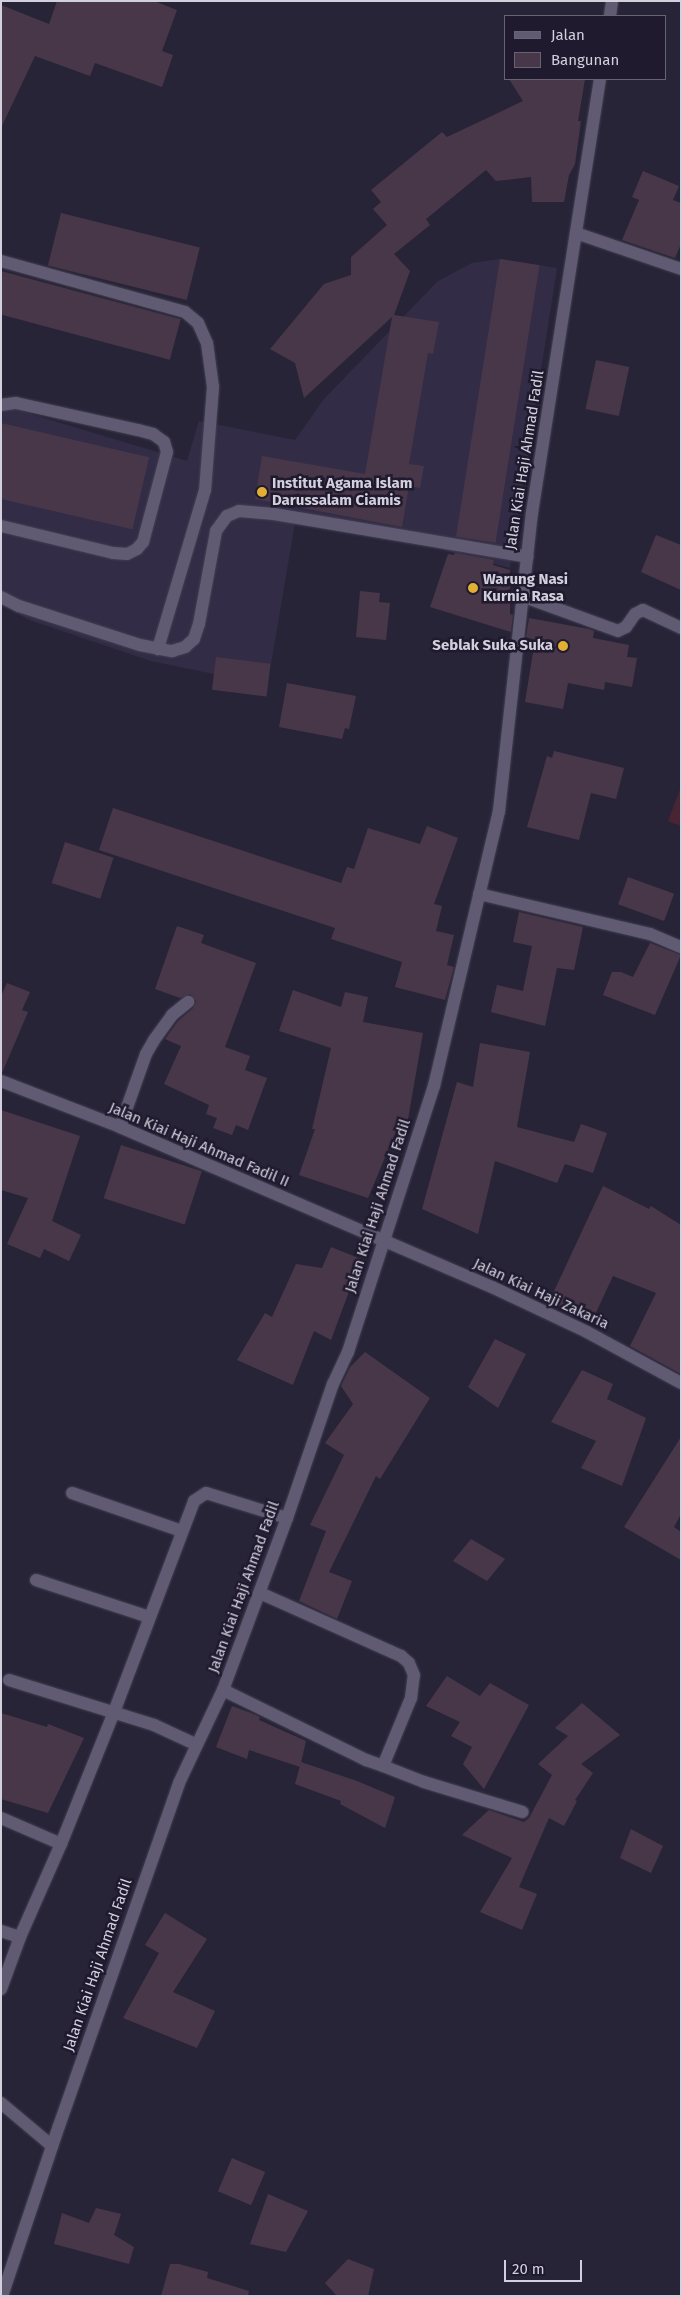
<!DOCTYPE html>
<style>
body{margin:0}
#map{position:relative;width:682px;height:2297px;overflow:hidden;background:#282438;font-family:"Fira Sans",sans-serif}
div>[style]{position:absolute}
[style*='--x']{left:calc(var(--x)*1px);top:calc(var(--y)*1px);width:calc(var(--w)*1px);rotate:calc(var(--a)*1deg)}
.built>*{inset:0;background:#322c47}
.green>*{inset:0;background:#492534}
.building>*{inset:0;background:#483749;transform-origin:0 0}
.roads{filter:drop-shadow(0 0 1px #434051) drop-shadow(0 0 1px #434051)}
.minor>*{height:12px;margin:-6px;padding:0 6px;transform-origin:6px;border-radius:6px;background:#605b72}
.dots>*{width:14px;height:14px;translate:-50% -50%;box-sizing:border-box;border:2px solid #1f1a2e;border-radius:50%}
span{translate:-50% -50%;white-space:nowrap;text-align:center;line-height:1.15;-webkit-text-stroke:5px #1f1a2e;paint-order:stroke}
.street-label{font-size:15px;color:#d3d0de}
.poi-label{font-size:15px;color:#d3d0de;font-weight:700}
.left{translate:0 -50%;text-align:left}
.right{translate:-100% -50%;text-align:right}
.frame{position:absolute;inset:0;border:2px solid #d3d0de;pointer-events:none}
.legend{position:absolute;left:504px;top:15px;width:162px;height:65px;box-sizing:border-box;background:#1f1a2e;border:1px solid #676374;margin:0;padding:6px 9px;list-style:none;font-size:15px;color:#d3d0de}
.legend li{display:flex;align-items:center;gap:10px;height:25px}
.legend b{width:25px;border:1px solid #676374}
.scale{position:absolute;left:504px;top:2260px;width:78px;height:22px;box-sizing:border-box;border:2px solid #d3d0de;border-top:0;padding-left:6px;font-size:15px;line-height:18px;white-space:nowrap;color:#d3d0de;-webkit-text-stroke:4px #1f1a2e;paint-order:stroke}
</style>
<div id="map">
<div class="built">
<i style="clip-path:polygon(500px 259px,557px 268px,510px 568px,429px 546px,295px 523px,271px 664px,214px 674px,151px 661px,29px 620px,1px 605px,1px 405px,187px 461px,199px 421px,295px 440px,324px 399px,438px 281px,472px 263px)"></i>
</div>
<div class="green">
<i style="clip-path:polygon(681px 787px,681px 826px,668px 821px)"></i>
</div>
<div class="building">
<i style="clip-path:polygon(57px 1px,154px 1px,177px 10px,162px 51px,173px 55px,162px 87px,95px 63px,90px 76px,35px 56px,1px 128px,1px 5px,49px 24px)"></i>
<i style="clip-path:polygon(509px 79px,585px 79px,578px 121px,581px 121px,575px 164px,569px 175px,564px 202px,532px 202px,531px 177px,496px 181px,486px 170px,426px 219px,430px 225px,394px 254px,410px 271px,394px 315px,439px 322px,433px 354px,428px 353px,409px 464px,424px 466px,420px 488px,409px 486px,402px 527px,255px 499px,262px 456px,365px 474px,392px 317px,304px 398px,295px 363px,270px 349px,324px 284px,351px 275px,351px 257px,387px 225px,373px 209px,381px 202px,371px 190px,442px 132px,447px 137px,523px 101px)"></i>
<i style="clip-path:polygon(643px 171px,679px 186px,673px 200px,681px 203px,681px 244px,675px 258px,622px 240px,639px 200px,632px 197px)"></i>
<i style="left:61px;top:213px;width:143px;height:54px;rotate:14deg"></i>
<i style="left:500px;top:259px;width:40px;height:281px;rotate:9deg"></i>
<i style="left:1px;top:271px;width:186px;height:42px;rotate:15deg"></i>
<i style="left:596px;top:360px;width:34px;height:50px;rotate:12deg"></i>
<i style="left:1px;top:423px;width:152px;height:74px;rotate:13deg"></i>
<i style="clip-path:polygon(656px 535px,681px 545px,681px 590px,641px 572px)"></i>
<i style="clip-path:polygon(455px 553px,494px 560px,493px 565px,510px 570px,510px 614px,513px 615px,511px 632px,430px 607px,448px 554px,454px 555px)"></i>
<i style="clip-path:polygon(360px 591px,380px 593px,379px 602px,390px 603px,386px 640px,356px 637px)"></i>
<i style="clip-path:polygon(529px 618px,589px 629px,594px 631px,593px 638px,629px 645px,627px 657px,637px 658px,632px 687px,605px 682px,604px 690px,568px 683px,563px 709px,525px 702px,535px 640px,526px 637px)"></i>
<i style="left:216px;top:657px;width:55px;height:33px;rotate:7deg"></i>
<i style="clip-path:polygon(287px 683px,356px 696px,349px 729px,345px 728px,342px 739px,279px 727px)"></i>
<i style="clip-path:polygon(554px 751px,624px 768px,616px 799px,591px 793px,579px 840px,527px 827px,547px 756px,552px 758px)"></i>
<i style="clip-path:polygon(113px 808px,341px 883px,347px 867px,354px 869px,368px 828px,420px 844px,427px 826px,458px 838px,434px 904px,442px 906px,436px 931px,454px 935px,447px 965px,454px 967px,445px 1000px,395px 987px,402px 962px,331px 939px,335px 928px,99px 850px)"></i>
<i style="left:65px;top:842px;width:51px;height:43px;rotate:18deg"></i>
<i style="left:628px;top:877px;width:49px;height:29px;rotate:20deg"></i>
<i style="clip-path:polygon(519px 912px,583px 927px,574px 970px,557px 968px,545px 1026px,491px 1012px,497px 985px,523px 991px,532px 946px,513px 942px)"></i>
<i style="clip-path:polygon(177px 926px,204px 935px,201px 943px,256px 963px,225px 1047px,250px 1056px,245px 1070px,267px 1078px,248px 1130px,236px 1125px,232px 1135px,213px 1128px,217px 1118px,206px 1114px,209px 1105px,164px 1084px,181px 1046px,165px 1039px,178px 1021px,193px 1008px,196px 1001px,190px 994px,180px 998px,155px 989px)"></i>
<i style="clip-path:polygon(650px 943px,681px 955px,655px 1015px,603px 995px,612px 972px,621px 972px,633px 977px)"></i>
<i style="clip-path:polygon(7px 983px,30px 992px,22px 1010px,28px 1012px,2px 1073px,1px 996px)"></i>
<i style="clip-path:polygon(293px 990px,341px 1007px,345px 992px,368px 997px,363px 1022px,423px 1033px,407px 1125px,399px 1124px,368px 1198px,299px 1175px,315px 1129px,312px 1129px,331px 1048px,279px 1031px)"></i>
<i style="clip-path:polygon(480px 1043px,530px 1052px,517px 1127px,574px 1142px,581px 1124px,607px 1133px,593px 1173px,565px 1164px,557px 1183px,495px 1161px,478px 1234px,422px 1209px,457px 1082px,473px 1087px)"></i>
<i style="clip-path:polygon(1px 1110px,80px 1136px,52px 1221px,81px 1235px,69px 1261px,44px 1249px,40px 1258px,7px 1244px,28px 1198px,1px 1190px)"></i>
<i style="left:121px;top:1145px;width:85px;height:56px;rotate:18deg"></i>
<i style="clip-path:polygon(603px 1186px,649px 1209px,651px 1206px,681px 1225px,681px 1374px,630px 1346px,656px 1293px,613px 1276px,593px 1319px,549px 1302px)"></i>
<i style="clip-path:polygon(331px 1247px,361px 1259px,331px 1340px,314px 1331px,293px 1385px,237px 1360px,265px 1313px,272px 1317px,296px 1264px,322px 1268px)"></i>
<i style="clip-path:polygon(495px 1339px,526px 1354px,498px 1408px,468px 1387px)"></i>
<i style="clip-path:polygon(365px 1352px,430px 1398px,380px 1479px,376px 1476px,329px 1572px,352px 1581px,337px 1619px,299px 1601px,326px 1531px,310px 1525px,344px 1455px,325px 1443px,353px 1404px,341px 1386px,350px 1367px)"></i>
<i style="clip-path:polygon(582px 1370px,613px 1384px,607px 1399px,646px 1418px,622px 1486px,581px 1468px,596px 1441px,551px 1422px)"></i>
<i style="clip-path:polygon(681px 1437px,681px 1514px,674px 1527px,681px 1532px,681px 1560px,624px 1527px)"></i>
<i style="clip-path:polygon(471px 1539px,505px 1559px,487px 1581px,453px 1561px)"></i>
<i style="clip-path:polygon(447px 1676px,480px 1696px,490px 1683px,529px 1705px,484px 1789px,463px 1764px,472px 1747px,451px 1736px,460px 1722px,426px 1706px)"></i>
<i style="clip-path:polygon(582px 1703px,620px 1735px,581px 1764px,593px 1773px,575px 1800px,577px 1801px,564px 1826px,549px 1818px,519px 1887px,537px 1894px,522px 1930px,480px 1912px,512px 1858px,462px 1835px,489px 1810px,524px 1822px,529px 1818px,552px 1775px,538px 1764px,568px 1736px,555px 1728px)"></i>
<i style="clip-path:polygon(232px 1706px,251px 1713px,260px 1717px,259px 1720px,306px 1741px,300px 1767px,249px 1750px,247px 1759px,216px 1747px)"></i>
<i style="clip-path:polygon(1px 1713px,47px 1727px,48px 1724px,84px 1738px,48px 1813px,1px 1799px)"></i>
<i style="clip-path:polygon(301px 1762px,357px 1781px,395px 1797px,385px 1828px,340px 1804px,341px 1801px,295px 1784px)"></i>
<i style="clip-path:polygon(631px 1829px,663px 1846px,651px 1873px,620px 1858px)"></i>
<i style="clip-path:polygon(165px 1913px,207px 1939px,173px 1992px,215px 2011px,197px 2048px,123px 2018px,159px 1953px,145px 1945px)"></i>
<i style="left:232px;top:2158px;width:36px;height:36px;rotate:23deg"></i>
<i style="clip-path:polygon(268px 2194px,308px 2211px,286px 2252px,250px 2244px)"></i>
<i style="clip-path:polygon(96px 2208px,121px 2214px,114px 2235px,134px 2247px,129px 2264px,54px 2244px,62px 2213px,89px 2223px)"></i>
<i style="clip-path:polygon(348px 2259px,374px 2269px,368px 2296px,337px 2296px,325px 2283px)"></i>
<i style="clip-path:polygon(170px 2264px,179px 2264px,208px 2272px,207px 2278px,249px 2291px,248px 2296px,161px 2296px)"></i>
</div>
<div class="roads">
<div class="minor">
<i style="--x:610;--y:16;--w:15;--a:-82"></i>
<i style="--x:576;--y:233;--w:111;--a:18.9"></i>
<i style="--x:1;--y:261;--w:191;--a:15.5"></i>
<i style="--x:185;--y:312;--w:17;--a:40"></i>
<i style="--x:198;--y:323;--w:22;--a:66"></i>
<i style="--x:207;--y:343;--w:44;--a:82.2"></i>
<i style="--x:213;--y:387;--w:103;--a:94.4"></i>
<i style="--x:205;--y:490;--w:166;--a:106.5"></i>
<i style="--x:1;--y:405;--w:15;--a:-8"></i>
<i style="--x:16;--y:403;--w:125;--a:12.5"></i>
<i style="--x:138;--y:430;--w:16;--a:15"></i>
<i style="--x:153;--y:434;--w:14;--a:36"></i>
<i style="--x:164;--y:442;--w:10;--a:73"></i>
<i style="--x:167;--y:452;--w:93;--a:104.9"></i>
<i style="--x:143;--y:542;--w:9;--a:131"></i>
<i style="--x:137;--y:549;--w:11;--a:153"></i>
<i style="--x:127;--y:554;--w:14;--a:-176"></i>
<i style="--x:113;--y:553;--w:115;--a:-166.4"></i>
<i style="--x:522;--y:596;--w:102;--a:20"></i>
<i style="--x:618;--y:631;--w:9;--a:-27"></i>
<i style="--x:626;--y:627;--w:16;--a:-55"></i>
<i style="--x:635;--y:614;--w:9;--a:-27"></i>
<i style="--x:643;--y:610;--w:42;--a:25.3"></i>
<i style="--x:1;--y:597;--w:20;--a:27"></i>
<i style="--x:19;--y:606;--w:127;--a:17.9"></i>
<i style="--x:140;--y:645;--w:33;--a:11"></i>
<i style="--x:172;--y:651;--w:14;--a:-17"></i>
<i style="--x:185;--y:647;--w:12;--a:-42"></i>
<i style="--x:194;--y:639;--w:16;--a:-72"></i>
<i style="--x:199;--y:624;--w:95;--a:-79.6"></i>
<i style="--x:216;--y:531;--w:19;--a:-54"></i>
<i style="--x:227;--y:516;--w:13;--a:-23"></i>
<i style="--x:239;--y:511;--w:35;--a:5"></i>
<i style="--x:274;--y:514;--w:257;--a:9.6"></i>
<i style="--x:479;--y:894;--w:176;--a:13.2"></i>
<i style="--x:650;--y:934;--w:34;--a:23"></i>
<i style="--x:1;--y:1081;--w:128;--a:21.1"></i>
<i style="--x:120;--y:1127;--w:405;--a:23.3"></i>
<i style="--x:492;--y:1287;--w:105;--a:25.3"></i>
<i style="--x:587;--y:1332;--w:107;--a:28.5"></i>
<i style="--x:120;--y:1127;--w:77;--a:-70.4"></i>
<i style="--x:146;--y:1054;--w:16;--a:-60"></i>
<i style="--x:154;--y:1040;--w:31;--a:-54"></i>
<i style="--x:172;--y:1015;--w:21;--a:-39"></i>
<i style="--x:72;--y:1493;--w:116;--a:19.1"></i>
<i style="--x:36;--y:1580;--w:119;--a:18.1"></i>
<i style="--x:9;--y:1680;--w:152;--a:17.2"></i>
<i style="--x:154;--y:1725;--w:47;--a:24.9"></i>
<i style="--x:223;--y:1690;--w:159;--a:26.1"></i>
<i style="--x:366;--y:1760;--w:18;--a:19"></i>
<i style="--x:383;--y:1766;--w:74;--a:-67.6"></i>
<i style="--x:411;--y:1698;--w:23;--a:-83"></i>
<i style="--x:414;--y:1675;--w:13;--a:-113"></i>
<i style="--x:409;--y:1663;--w:11;--a:-139"></i>
<i style="--x:401;--y:1656;--w:154;--a:-155.9"></i>
<i style="--x:383;--y:1766;--w:44;--a:21.3"></i>
<i style="--x:424;--y:1782;--w:103;--a:16.9"></i>
<i style="--x:1;--y:1818;--w:65;--a:23.4"></i>
<i style="--x:1;--y:1931;--w:20;--a:18"></i>
<i style="--x:1;--y:1989;--w:55;--a:-69.9"></i>
<i style="--x:20;--y:1937;--w:102;--a:-66.2"></i>
<i style="--x:61;--y:1844;--w:142;--a:-68.1"></i>
<i style="--x:114;--y:1712;--w:226;--a:-69.2"></i>
<i style="--x:194;--y:1501;--w:14;--a:-34"></i>
<i style="--x:206;--y:1493;--w:85;--a:17.2"></i>
<i style="--x:1;--y:2103;--w:67;--a:40.1"></i>
<i style="--x:2;--y:2296;--w:179;--a:-71.5"></i>
<i style="--x:59;--y:2126;--w:363;--a:-70.7"></i>
<i style="--x:179;--y:1783;--w:103;--a:-64.7"></i>
<i style="--x:223;--y:1690;--w:184;--a:-69.6"></i>
<i style="--x:287;--y:1518;--w:142;--a:-71.1"></i>
<i style="--x:333;--y:1384;--w:35;--a:-65"></i>
<i style="--x:348;--y:1352;--w:280;--a:-72.1"></i>
<i style="--x:434;--y:1086;--w:283;--a:-76.7"></i>
<i style="--x:499;--y:811;--w:300;--a:-83.7"></i>
<i style="--x:532;--y:513;--w:439;--a:-81.1"></i>
</div>
</div>
<div class="dots">
<i style="left:262px;top:492px;background:#e1af34"></i>
<i style="left:473px;top:588px;background:#e1af34"></i>
<i style="left:563px;top:646px;background:#e1af34"></i>
</div>
<div class="street-label">
<span style="left:525px;top:460px;rotate:-81deg">Jalan Kiai Haji Ahmad Fadil</span>
<span style="left:199px;top:1145px;rotate:23deg">Jalan Kiai Haji Ahmad Fadil II</span>
<span style="left:378px;top:1206px;rotate:-72deg">Jalan Kiai Haji Ahmad Fadil</span>
<span style="left:541px;top:1294px;rotate:25deg">Jalan Kiai Haji Zakaria</span>
<span style="left:244px;top:1587px;rotate:-70deg">Jalan Kiai Haji Ahmad Fadil</span>
<span style="left:98px;top:1965px;rotate:-71deg">Jalan Kiai Haji Ahmad Fadil</span>
</div>
<div class="poi-label">
<span class="left" style="left:272px;top:492px">Institut Agama Islam<br>Darussalam Ciamis</span>
<span class="left" style="left:483px;top:588px">Warung Nasi<br>Kurnia Rasa</span>
<span class="right" style="left:553px;top:646px">Seblak Suka Suka</span>
</div>
<div class="frame"></div>
<ul class="legend">
<li><b style="height:6px;background:#605b72"></b>Jalan</li>
<li><b style="height:14px;background:#483749"></b>Bangunan</li>
</ul>
<div class="scale">20 m</div>
</div>
